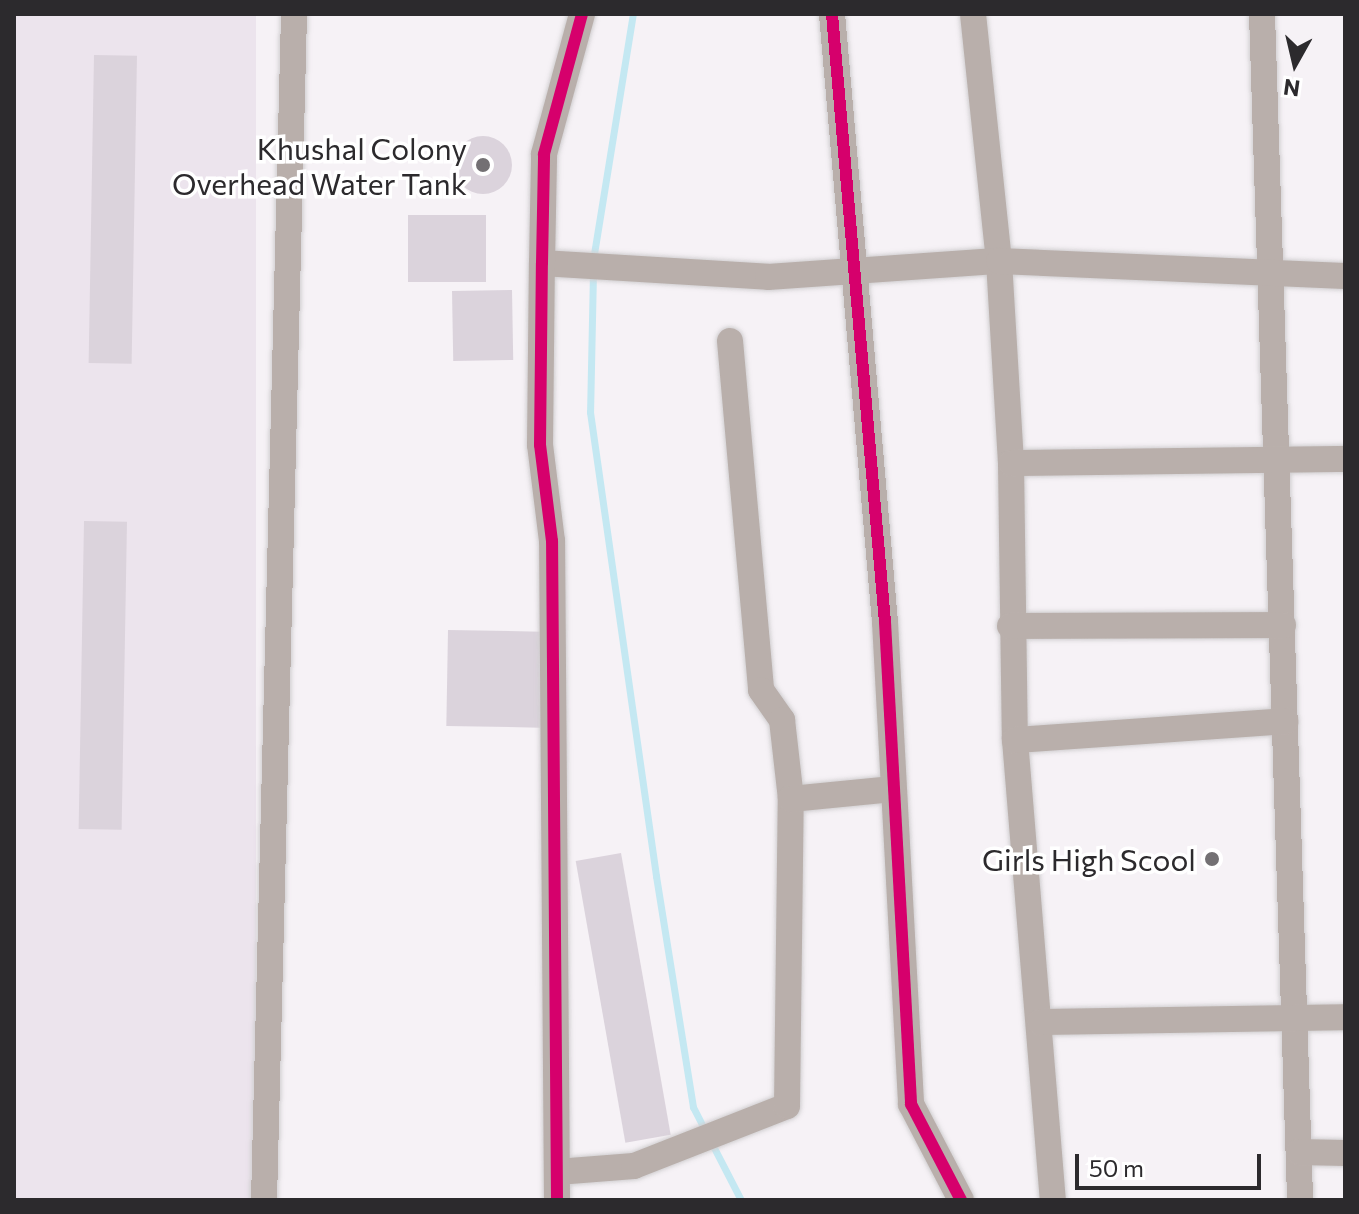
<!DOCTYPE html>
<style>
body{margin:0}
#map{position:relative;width:1359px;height:1214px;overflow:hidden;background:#f6f2f6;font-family:Commissioner,sans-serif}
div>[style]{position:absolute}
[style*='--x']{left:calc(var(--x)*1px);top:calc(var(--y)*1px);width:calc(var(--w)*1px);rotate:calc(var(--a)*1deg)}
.built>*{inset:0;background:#ece4ed;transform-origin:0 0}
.stream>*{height:7px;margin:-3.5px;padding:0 3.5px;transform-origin:3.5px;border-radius:3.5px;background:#c4e8f2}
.building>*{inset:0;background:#dbd3dc;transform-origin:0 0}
.round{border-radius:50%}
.roads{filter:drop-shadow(0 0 2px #d1cfd1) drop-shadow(0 0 2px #d1cfd1)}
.minor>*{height:26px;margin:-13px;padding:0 13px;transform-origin:13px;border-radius:13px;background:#b9afab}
.cycleway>*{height:12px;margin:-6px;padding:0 6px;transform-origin:6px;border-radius:6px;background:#d6006c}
.dots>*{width:22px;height:22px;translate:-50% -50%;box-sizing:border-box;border:4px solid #fff;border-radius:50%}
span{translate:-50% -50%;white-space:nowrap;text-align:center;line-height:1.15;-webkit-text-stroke:7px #fff;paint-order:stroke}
.poi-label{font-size:30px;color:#2c2a2d}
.right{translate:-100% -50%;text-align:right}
.frame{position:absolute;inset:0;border:16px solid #2c2a2d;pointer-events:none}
.north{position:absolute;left:1255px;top:24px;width:80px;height:80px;-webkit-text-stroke:6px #fff;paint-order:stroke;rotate:188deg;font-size:22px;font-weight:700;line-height:32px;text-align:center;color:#2c2a2d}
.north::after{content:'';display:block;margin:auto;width:28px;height:36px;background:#2c2a2d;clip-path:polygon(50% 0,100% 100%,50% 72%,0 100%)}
.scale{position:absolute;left:1075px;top:1154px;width:186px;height:36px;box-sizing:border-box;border:4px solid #2c2a2d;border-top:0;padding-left:10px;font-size:24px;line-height:28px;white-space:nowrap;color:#2c2a2d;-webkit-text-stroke:6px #fff;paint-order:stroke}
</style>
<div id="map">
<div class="built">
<i style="left:14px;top:14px;width:242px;height:1186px"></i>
</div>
<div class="stream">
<i style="--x:593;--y:260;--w:249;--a:-80.8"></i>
<i style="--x:593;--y:272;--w:140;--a:91.2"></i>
<i style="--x:590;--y:412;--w:469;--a:81.9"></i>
<i style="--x:656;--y:876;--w:234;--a:80.9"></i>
<i style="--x:693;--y:1107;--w:105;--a:62.7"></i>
</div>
<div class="building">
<i style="left:94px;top:55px;width:43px;height:308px;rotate:1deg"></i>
<i class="round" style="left:454px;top:136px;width:58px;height:58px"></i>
<i style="left:408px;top:215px;width:78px;height:67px"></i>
<i style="left:512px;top:290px;width:70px;height:60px;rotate:89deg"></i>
<i style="left:84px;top:521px;width:43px;height:308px;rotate:1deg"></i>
<i style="left:448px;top:630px;width:94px;height:96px;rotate:1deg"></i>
<i style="left:621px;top:853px;width:286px;height:46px;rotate:80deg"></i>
</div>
<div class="roads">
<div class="minor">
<i style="--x:832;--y:14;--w:610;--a:85.02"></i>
<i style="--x:885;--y:622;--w:483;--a:86.9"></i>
<i style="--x:911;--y:1104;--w:108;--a:62.5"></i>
<i style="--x:973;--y:14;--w:248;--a:84"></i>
<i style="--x:999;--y:261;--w:202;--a:86.6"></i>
<i style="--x:1011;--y:463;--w:277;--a:89.2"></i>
<i style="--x:1015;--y:740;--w:462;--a:85.3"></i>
<i style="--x:1262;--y:14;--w:1187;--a:88.16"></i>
<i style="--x:542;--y:263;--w:226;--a:3.5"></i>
<i style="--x:768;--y:277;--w:232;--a:-4"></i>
<i style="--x:999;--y:261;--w:346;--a:2.5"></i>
<i style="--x:730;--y:341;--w:350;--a:84.9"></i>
<i style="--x:761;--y:690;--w:37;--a:55"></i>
<i style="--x:782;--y:720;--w:80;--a:83.5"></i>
<i style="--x:1011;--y:463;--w:334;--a:-0.7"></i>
<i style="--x:1010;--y:626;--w:273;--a:-0.2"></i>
<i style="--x:1015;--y:740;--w:271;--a:-4"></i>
<i style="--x:1040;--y:1022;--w:305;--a:-0.9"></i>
<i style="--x:1299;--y:1152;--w:46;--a:1.2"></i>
<i style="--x:557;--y:1172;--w:77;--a:-4.5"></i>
<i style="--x:634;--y:1166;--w:164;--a:-21.4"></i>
<i style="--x:787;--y:1106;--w:307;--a:-89.3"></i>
<i style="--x:791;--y:799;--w:102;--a:-5.6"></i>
<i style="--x:264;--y:1200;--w:1186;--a:-88.55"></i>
<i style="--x:557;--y:1200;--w:659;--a:-90.43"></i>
<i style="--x:552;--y:541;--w:97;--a:-97.1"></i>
<i style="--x:540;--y:445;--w:182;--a:-89.4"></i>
<i style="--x:542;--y:263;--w:109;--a:-88.9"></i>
<i style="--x:544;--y:154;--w:145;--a:-74.8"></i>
</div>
</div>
<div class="cycleway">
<i style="--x:832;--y:14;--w:610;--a:85.02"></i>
<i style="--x:885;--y:622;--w:483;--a:86.9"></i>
<i style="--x:911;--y:1104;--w:108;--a:62.5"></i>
<i style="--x:557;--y:1200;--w:659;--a:-90.43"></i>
<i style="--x:552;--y:541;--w:97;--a:-97.1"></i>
<i style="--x:540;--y:445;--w:182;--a:-89.4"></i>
<i style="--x:542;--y:263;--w:109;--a:-88.9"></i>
<i style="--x:544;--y:154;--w:145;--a:-74.8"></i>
</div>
<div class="dots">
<i style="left:483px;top:165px;background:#737073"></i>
<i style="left:1212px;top:859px;background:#737073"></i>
</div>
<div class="poi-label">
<span class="right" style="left:467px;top:165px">Khushal Colony<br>Overhead Water Tank</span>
<span class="right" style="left:1196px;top:859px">Girls High Scool</span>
</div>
<div class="frame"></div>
<div class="north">N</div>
<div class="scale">50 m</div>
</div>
